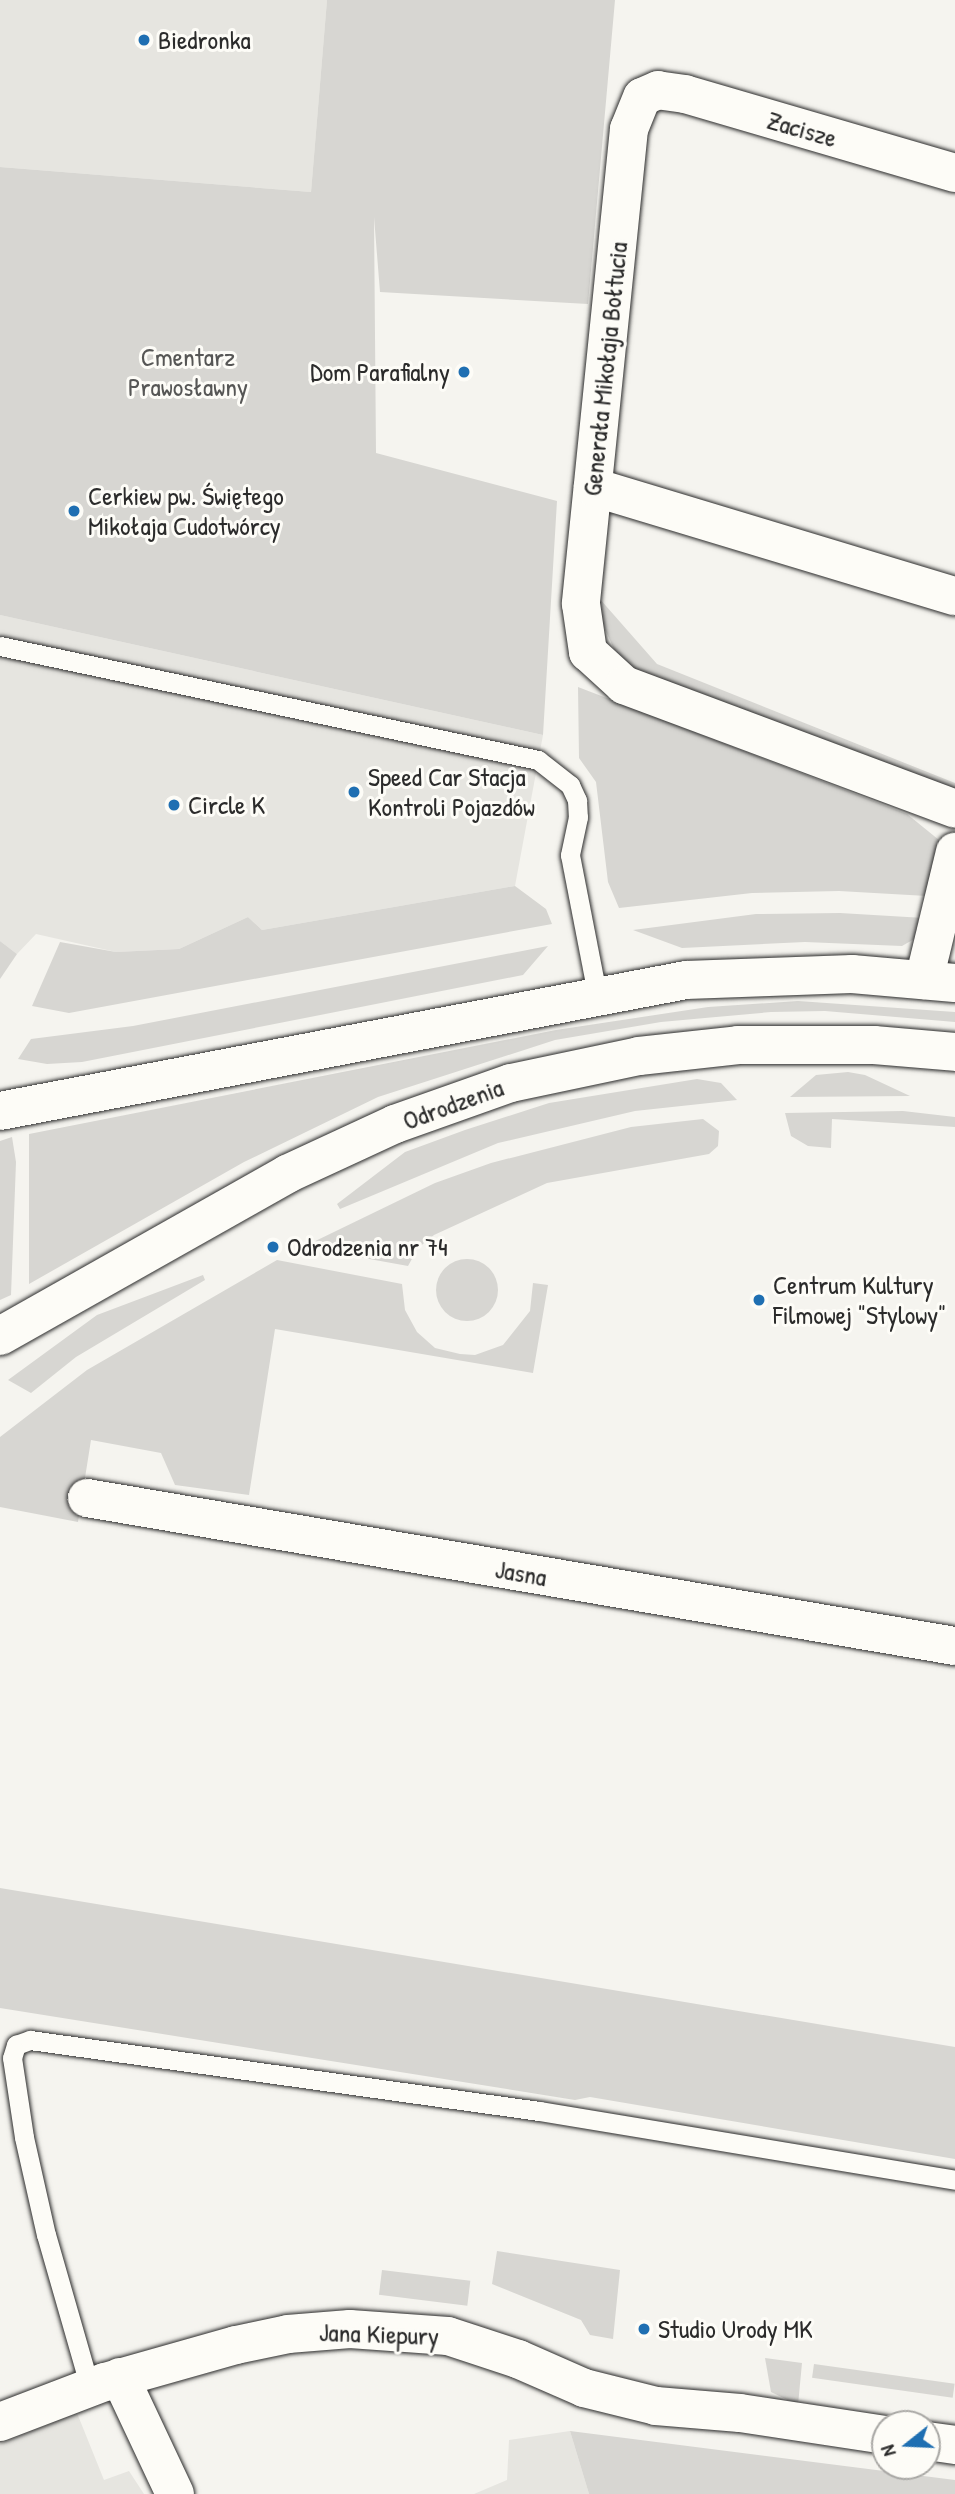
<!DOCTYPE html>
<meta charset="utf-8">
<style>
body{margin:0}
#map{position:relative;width:955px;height:2494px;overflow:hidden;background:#f5f4ef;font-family:"Patrick Hand",sans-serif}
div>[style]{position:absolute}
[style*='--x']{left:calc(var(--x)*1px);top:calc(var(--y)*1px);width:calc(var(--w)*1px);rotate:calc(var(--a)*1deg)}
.built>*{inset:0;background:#e6e5e0}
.green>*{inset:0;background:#d7d6d2;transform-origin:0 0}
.round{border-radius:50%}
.roads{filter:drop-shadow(0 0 2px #2b2b2b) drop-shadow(0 0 2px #2b2b2b)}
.service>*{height:19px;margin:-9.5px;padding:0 9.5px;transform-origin:9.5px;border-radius:9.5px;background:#fdfcf7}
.minor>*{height:38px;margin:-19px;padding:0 19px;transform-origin:19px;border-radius:19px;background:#fdfcf7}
.secondary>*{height:38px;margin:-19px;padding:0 19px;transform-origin:19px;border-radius:19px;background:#fdfcf7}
.dots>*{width:19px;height:19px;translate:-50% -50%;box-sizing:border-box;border:4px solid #fdfcf7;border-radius:50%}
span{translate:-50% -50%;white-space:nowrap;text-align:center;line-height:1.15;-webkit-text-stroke:6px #fdfcf7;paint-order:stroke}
.poi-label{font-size:26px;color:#2b2b2b}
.left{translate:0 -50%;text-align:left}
.right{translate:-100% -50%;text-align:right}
.street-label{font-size:26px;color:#2b2b2b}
.park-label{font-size:26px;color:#565655}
.north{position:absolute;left:871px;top:2410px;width:70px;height:70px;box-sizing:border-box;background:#fdfcf7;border:2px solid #a9a8a5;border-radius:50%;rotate:252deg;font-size:19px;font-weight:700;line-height:28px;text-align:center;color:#2b2b2b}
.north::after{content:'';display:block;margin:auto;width:24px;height:32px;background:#1f6fb2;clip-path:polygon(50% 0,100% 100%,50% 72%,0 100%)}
</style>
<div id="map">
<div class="built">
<i style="clip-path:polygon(0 0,327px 0,311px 192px,0 167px)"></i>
<i style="clip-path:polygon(0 615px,543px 735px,515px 886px,262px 930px,248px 917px,179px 949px,116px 952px,36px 934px,17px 954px,0 941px)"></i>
<i style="clip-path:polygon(77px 2413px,104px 2480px,129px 2471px,144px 2494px,0 2494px,0 2444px)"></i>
<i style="clip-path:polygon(570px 2431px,589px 2494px,474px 2494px,507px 2480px,509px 2440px)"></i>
</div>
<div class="green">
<i style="clip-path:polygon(327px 0,615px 0,588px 304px,380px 292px,374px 217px,376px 453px,557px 501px,543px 735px,0 615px,0 167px,311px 192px)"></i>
<i style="clip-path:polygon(599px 598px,657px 664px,955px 783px,955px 790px,638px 674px,614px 649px,599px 616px)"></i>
<i style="clip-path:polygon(578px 687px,907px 814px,939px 840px,955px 846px,927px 896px,839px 891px,752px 893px,619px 908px,608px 882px,596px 782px,579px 758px)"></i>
<i style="clip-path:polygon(515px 886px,546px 909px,552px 924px,69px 1013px,32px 1006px,60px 942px,116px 952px,179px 949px,248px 917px,262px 930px)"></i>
<i style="clip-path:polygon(840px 913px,924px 918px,916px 938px,902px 946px,805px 942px,682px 948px,633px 930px,756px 914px)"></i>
<i style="clip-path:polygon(0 941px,17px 954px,0 979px)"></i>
<i style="clip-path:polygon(548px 946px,523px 975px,82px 1062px,47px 1064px,18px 1059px,31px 1039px,133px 1026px)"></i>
<i style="clip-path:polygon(798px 1001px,955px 1012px,955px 1022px,825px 1011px,771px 1012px,661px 1022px,555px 1040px,378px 1097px,244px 1162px,29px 1284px,29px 1134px,556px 1030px,708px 1007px)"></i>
<i style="clip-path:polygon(848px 1072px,865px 1075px,910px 1096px,790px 1097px,816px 1075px)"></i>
<i style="clip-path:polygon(697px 1079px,721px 1083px,737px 1100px,635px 1111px,498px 1143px,340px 1209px,337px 1204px,405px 1152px,465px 1130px,549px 1103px)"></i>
<i style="clip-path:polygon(903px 1111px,955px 1117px,955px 1127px,832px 1119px,831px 1148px,808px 1146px,791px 1136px,785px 1113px)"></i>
<i style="clip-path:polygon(703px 1119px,719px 1131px,718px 1146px,709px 1154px,547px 1183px,434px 1235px,418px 1248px,408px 1266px,303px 1247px,435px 1183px,491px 1163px,631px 1127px)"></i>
<i style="clip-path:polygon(12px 1137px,16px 1162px,11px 1295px,0 1300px,0 1141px)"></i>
<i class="round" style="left:436px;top:1259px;width:62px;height:62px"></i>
<i style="clip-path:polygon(277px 1260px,402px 1284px,405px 1310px,417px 1332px,435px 1348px,460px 1354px,475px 1355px,503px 1345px,530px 1311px,533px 1283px,548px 1285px,533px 1373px,275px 1329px,249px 1495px,175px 1485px,161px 1453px,91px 1440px,78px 1522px,0 1507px,0 1437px,87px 1370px)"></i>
<i style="clip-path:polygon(203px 1275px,205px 1280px,76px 1357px,31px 1393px,8px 1380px,97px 1315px)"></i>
<i style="clip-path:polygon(0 1888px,955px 2047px,955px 2159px,590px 2097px,575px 2100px,0 2008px)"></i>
<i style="clip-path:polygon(497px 2251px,620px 2270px,613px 2339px,590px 2335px,581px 2320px,492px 2284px)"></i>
<i style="left:382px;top:2270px;width:89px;height:25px;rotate:7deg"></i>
<i style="clip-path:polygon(765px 2358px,802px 2363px,798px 2405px,771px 2392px)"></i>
<i style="left:814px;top:2364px;width:142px;height:14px;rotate:8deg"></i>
<i style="clip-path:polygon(570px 2431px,955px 2480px,955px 2494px,589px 2494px)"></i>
</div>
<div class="roads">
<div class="service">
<i style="--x:0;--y:646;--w:550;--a:11.96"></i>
<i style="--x:538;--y:760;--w:41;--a:38"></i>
<i style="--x:570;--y:785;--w:17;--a:65"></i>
<i style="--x:577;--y:800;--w:17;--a:87"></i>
<i style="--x:578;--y:817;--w:39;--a:102"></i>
<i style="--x:570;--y:855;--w:142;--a:79"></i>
<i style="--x:90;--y:2388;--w:159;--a:-106"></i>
<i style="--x:46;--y:2235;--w:100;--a:-102.7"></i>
<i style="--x:24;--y:2137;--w:80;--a:-98.6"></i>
<i style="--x:12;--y:2058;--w:14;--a:-73"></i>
<i style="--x:16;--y:2045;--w:15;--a:-20"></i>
<i style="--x:30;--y:2040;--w:514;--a:7.94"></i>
<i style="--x:539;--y:2111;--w:422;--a:9.4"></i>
</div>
<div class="minor">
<i style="--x:955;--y:173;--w:281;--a:-163.7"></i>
<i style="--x:685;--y:94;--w:27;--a:-172"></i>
<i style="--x:658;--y:90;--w:17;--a:156"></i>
<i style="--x:642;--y:97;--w:35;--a:112"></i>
<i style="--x:629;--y:129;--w:477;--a:95.8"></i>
<i style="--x:581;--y:604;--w:49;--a:81.7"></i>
<i style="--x:588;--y:652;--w:49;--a:42.5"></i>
<i style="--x:624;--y:685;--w:353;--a:20.5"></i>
<i style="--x:593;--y:487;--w:378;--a:16.8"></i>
<i style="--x:924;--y:980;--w:132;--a:-76.4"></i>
<i style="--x:87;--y:1498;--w:881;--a:9.68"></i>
<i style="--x:120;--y:2377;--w:129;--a:64.8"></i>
<i style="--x:0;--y:2422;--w:112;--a:-20.9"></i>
<i style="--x:105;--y:2382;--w:136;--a:-15.8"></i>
<i style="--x:236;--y:2345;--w:53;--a:-11.9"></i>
<i style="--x:288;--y:2334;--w:62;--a:-4.6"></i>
<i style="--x:350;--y:2329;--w:98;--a:4.1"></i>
<i style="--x:448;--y:2336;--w:74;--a:18.2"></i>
<i style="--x:518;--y:2359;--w:72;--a:23.7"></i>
<i style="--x:584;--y:2388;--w:74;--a:14"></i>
<i style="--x:656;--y:2406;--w:84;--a:4.8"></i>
<i style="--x:740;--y:2413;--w:147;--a:8.6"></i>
<i style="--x:927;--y:2441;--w:28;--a:8"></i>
</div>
<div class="secondary">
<i style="--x:0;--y:1111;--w:698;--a:-10.81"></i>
<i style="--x:686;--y:980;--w:166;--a:-2.1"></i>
<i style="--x:852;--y:974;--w:103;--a:5"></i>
<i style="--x:0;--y:1336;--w:330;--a:-29.4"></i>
<i style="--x:287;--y:1174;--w:119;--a:-24.8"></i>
<i style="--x:395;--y:1124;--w:123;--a:-19.5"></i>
<i style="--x:511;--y:1083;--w:131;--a:-11.9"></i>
<i style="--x:639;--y:1056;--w:100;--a:-6.3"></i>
<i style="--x:738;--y:1045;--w:136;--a:0"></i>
<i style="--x:874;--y:1045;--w:81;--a:4.9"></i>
</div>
</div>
<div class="dots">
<i style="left:144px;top:40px;background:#1f6fb2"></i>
<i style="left:464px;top:372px;background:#1f6fb2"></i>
<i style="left:74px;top:511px;background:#1f6fb2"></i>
<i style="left:354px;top:792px;background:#1f6fb2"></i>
<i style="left:174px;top:805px;background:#1f6fb2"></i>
<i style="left:273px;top:1247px;background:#1f6fb2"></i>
<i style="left:759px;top:1300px;background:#1f6fb2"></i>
<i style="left:644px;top:2329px;background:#1f6fb2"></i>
</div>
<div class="poi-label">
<span class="left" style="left:158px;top:40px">Biedronka</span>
<span class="right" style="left:450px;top:372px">Dom Parafialny</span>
<span class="left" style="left:88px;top:511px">Cerkiew pw. Świętego<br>Mikołaja Cudotwórcy</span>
<span class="left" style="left:368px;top:792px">Speed Car Stacja<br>Kontroli Pojazdów</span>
<span class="left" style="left:188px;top:805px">Circle K</span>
<span class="left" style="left:287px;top:1247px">Odrodzenia nr 74</span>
<span class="left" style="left:773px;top:1300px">Centrum Kultury<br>Filmowej "Stylowy"</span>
<span class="left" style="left:658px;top:2329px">Studio Urody MK</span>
</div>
<div class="street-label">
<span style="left:802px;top:129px;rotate:16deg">Zacisze</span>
<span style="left:605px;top:369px;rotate:-84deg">Generała Mikołaja Bołtucia</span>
<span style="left:453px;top:1104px;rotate:-20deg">Odrodzenia</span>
<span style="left:521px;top:1573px;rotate:10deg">Jasna</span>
<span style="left:379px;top:2334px;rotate:2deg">Jana Kiepury</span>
</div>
<div class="park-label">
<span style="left:188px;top:372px">Cmentarz<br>Prawosławny</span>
</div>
<div class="north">N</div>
</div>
